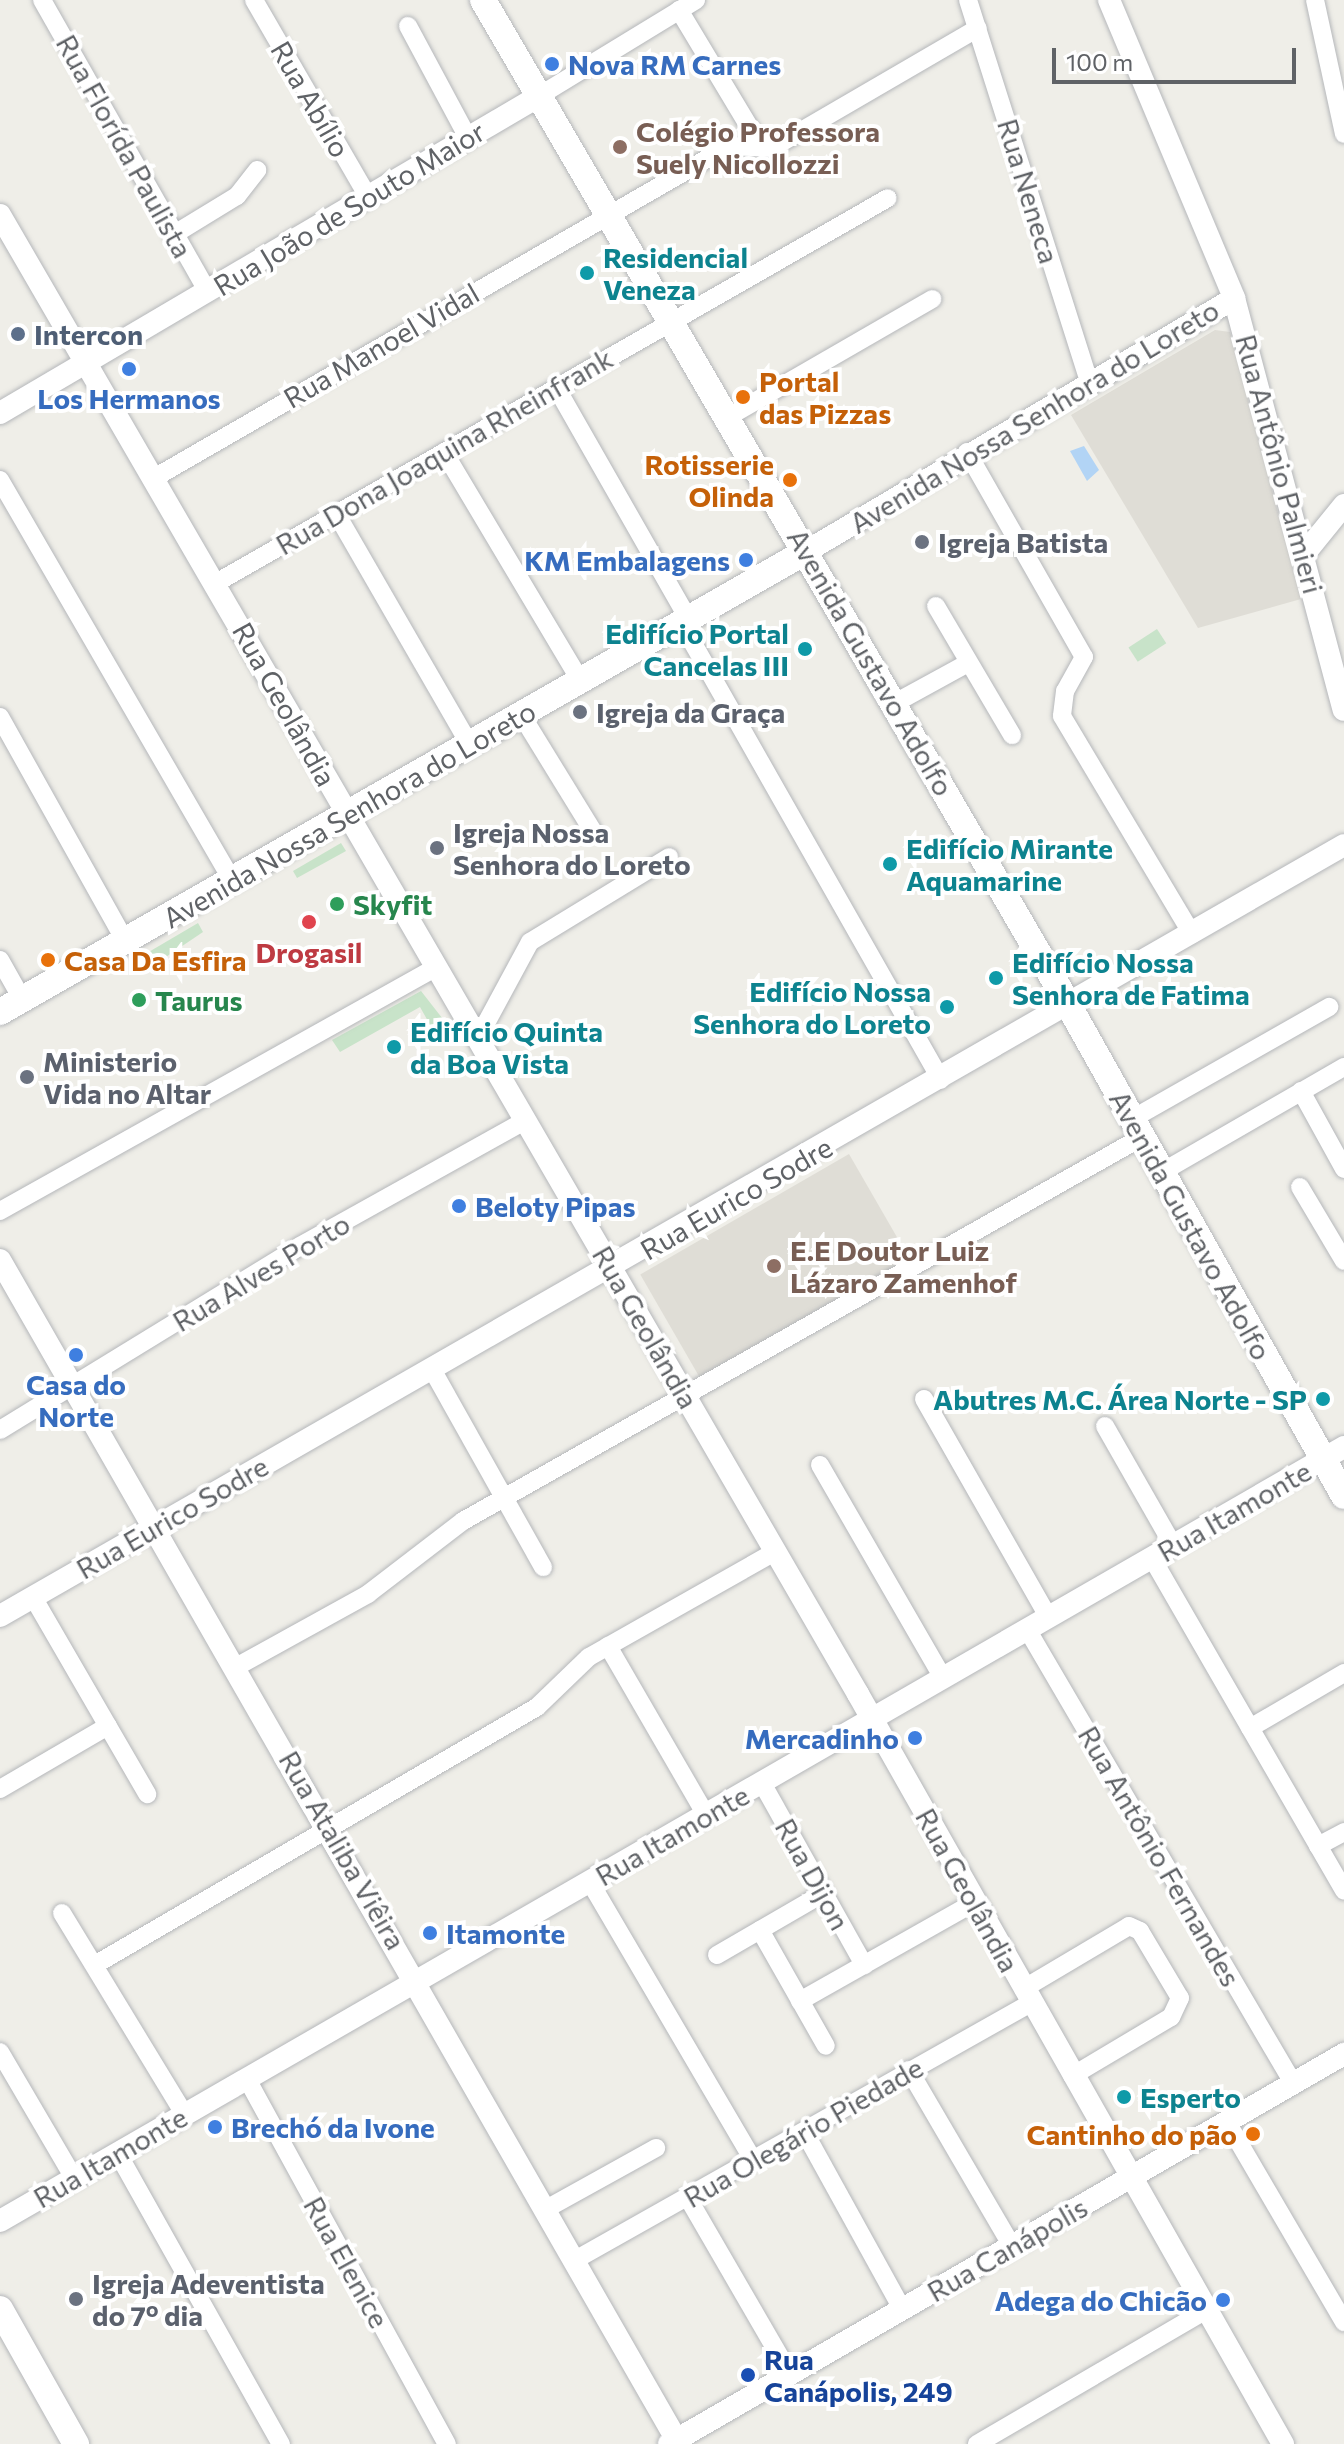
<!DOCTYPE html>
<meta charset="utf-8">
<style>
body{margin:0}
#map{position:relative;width:1344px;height:2444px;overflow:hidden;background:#efeee8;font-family:Commissioner,sans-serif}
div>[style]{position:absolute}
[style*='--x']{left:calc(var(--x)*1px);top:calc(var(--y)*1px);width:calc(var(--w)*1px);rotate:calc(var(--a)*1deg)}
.education>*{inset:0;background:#dfddd6;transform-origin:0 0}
.green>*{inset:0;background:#c8e3c9;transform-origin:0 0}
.water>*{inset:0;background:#b2d4f5}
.roads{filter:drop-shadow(0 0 2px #b5b7ba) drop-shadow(0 0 2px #b5b7ba)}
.minor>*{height:18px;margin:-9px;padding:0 9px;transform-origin:9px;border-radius:9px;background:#fff}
.tertiary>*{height:22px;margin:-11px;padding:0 11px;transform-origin:11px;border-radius:11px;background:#fff}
.secondary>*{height:26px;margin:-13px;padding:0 13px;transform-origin:13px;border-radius:13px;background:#fff}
.dots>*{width:22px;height:22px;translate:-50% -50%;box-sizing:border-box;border:4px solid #fff;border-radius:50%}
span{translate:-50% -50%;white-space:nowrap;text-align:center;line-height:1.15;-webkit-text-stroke:8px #fff;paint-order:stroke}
.shop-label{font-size:28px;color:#366cbe;font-weight:700}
.left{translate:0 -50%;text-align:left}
.right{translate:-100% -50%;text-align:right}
.street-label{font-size:28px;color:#5f6266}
.education-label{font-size:28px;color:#785e54;font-weight:700}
.culture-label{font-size:28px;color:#0d838f;font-weight:700}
.service-label{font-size:28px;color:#4e5e75;font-weight:700}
.food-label{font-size:28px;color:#c56008;font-weight:700}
.worship-label{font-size:28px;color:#5b616d;font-weight:700}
.leisure-label{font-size:28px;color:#27864d;font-weight:700}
.health-label{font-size:28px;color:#be3a42;font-weight:700}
.transit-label{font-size:28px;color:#164399;font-weight:700}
.scale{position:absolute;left:1052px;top:48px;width:244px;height:36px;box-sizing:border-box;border:4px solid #5f6266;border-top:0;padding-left:10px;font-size:24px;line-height:28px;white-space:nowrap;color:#5f6266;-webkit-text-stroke:6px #fff;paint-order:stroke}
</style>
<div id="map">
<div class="education">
<i style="clip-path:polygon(1215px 330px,1230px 332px,1301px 599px,1198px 628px,1071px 415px)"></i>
<i style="left:849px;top:1154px;width:120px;height:241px;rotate:60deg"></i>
</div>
<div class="green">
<i style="left:1157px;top:629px;width:17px;height:34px;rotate:57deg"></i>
<i style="clip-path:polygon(341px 843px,346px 851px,297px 878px,293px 871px)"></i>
<i style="clip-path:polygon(198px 923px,203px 932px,154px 965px,147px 953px)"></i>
<i style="clip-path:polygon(421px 991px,446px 1023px,433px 1030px,420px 1007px,340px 1052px,332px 1040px)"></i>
</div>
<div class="water">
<i style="clip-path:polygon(1084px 446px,1099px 470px,1087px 481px,1070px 451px)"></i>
</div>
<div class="roads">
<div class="minor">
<i style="--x:42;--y:0;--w:336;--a:60.4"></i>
<i style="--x:254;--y:0;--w:229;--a:59.9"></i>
<i style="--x:968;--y:0;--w:401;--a:72.4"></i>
<i style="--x:1315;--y:0;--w:137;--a:77.8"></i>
<i style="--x:679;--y:10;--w:161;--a:59"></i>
<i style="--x:408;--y:26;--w:127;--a:61.8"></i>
<i style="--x:539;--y:96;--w:184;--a:-31.4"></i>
<i style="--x:173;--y:235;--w:75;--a:-31.4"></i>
<i style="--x:237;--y:196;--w:33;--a:-52"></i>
<i style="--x:556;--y:387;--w:268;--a:60.3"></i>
<i style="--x:728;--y:417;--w:236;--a:-30"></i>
<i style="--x:444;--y:452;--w:268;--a:59.2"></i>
<i style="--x:967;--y:452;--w:236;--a:60.3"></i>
<i style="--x:1084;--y:657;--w:39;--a:119"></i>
<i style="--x:1065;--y:691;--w:25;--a:97"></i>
<i style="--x:1062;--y:716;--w:254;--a:59.2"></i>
<i style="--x:154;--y:478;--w:664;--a:-30"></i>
<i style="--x:729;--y:146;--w:43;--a:2.7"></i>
<i style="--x:772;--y:148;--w:238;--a:-30.2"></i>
<i style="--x:0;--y:480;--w:463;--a:59.9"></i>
<i style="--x:336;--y:513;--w:268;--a:60"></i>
<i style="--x:216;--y:583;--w:774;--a:-29.81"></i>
<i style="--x:936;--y:606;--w:150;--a:59.5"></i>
<i style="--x:682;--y:624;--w:524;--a:60.4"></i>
<i style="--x:895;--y:703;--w:83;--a:-28.7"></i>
<i style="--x:522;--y:716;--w:134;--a:58.4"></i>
<i style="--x:0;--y:717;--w:257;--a:60.8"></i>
<i style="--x:0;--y:960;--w:45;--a:60.6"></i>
<i style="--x:478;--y:1038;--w:109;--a:-61.6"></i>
<i style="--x:530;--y:942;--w:163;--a:-31.4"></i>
<i style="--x:1301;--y:1091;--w:89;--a:61.1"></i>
<i style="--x:1132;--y:1119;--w:227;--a:-29.6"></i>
<i style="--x:1162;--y:1172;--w:210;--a:-30"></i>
<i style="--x:1300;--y:1187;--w:86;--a:59.3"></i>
<i style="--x:0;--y:1211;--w:500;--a:-29.2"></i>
<i style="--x:433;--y:1371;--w:225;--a:60.7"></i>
<i style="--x:924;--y:1399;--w:252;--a:60.3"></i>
<i style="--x:1105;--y:1426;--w:137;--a:60.3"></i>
<i style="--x:0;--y:1430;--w:352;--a:-31.5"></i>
<i style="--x:300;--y:1246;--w:259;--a:-29.1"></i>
<i style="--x:820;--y:1465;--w:246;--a:60"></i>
<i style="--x:1152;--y:1558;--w:384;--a:60"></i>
<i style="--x:33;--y:1597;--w:228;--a:59.9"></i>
<i style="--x:1027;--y:1629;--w:526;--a:59.63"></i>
<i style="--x:608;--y:1646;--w:195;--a:59.9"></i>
<i style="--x:236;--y:1667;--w:151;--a:-28.9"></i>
<i style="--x:368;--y:1594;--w:120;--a:-37.5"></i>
<i style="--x:463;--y:1521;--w:780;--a:-29.49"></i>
<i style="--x:1250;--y:1728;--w:109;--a:-30.3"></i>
<i style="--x:762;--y:1783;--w:209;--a:60.7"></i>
<i style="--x:0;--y:1789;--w:125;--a:-30.3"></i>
<i style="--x:1318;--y:1846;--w:30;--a:-28"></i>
<i style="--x:590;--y:1882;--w:324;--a:59.6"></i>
<i style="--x:62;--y:1913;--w:235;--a:58.7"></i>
<i style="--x:760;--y:1930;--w:133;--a:60.4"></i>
<i style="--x:717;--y:1955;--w:124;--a:-30.1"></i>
<i style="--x:98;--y:1963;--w:508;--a:-30.25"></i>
<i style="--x:537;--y:1707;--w:72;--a:-43.9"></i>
<i style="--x:589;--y:1657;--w:215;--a:-29.5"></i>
<i style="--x:1023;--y:1989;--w:123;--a:-30.7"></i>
<i style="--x:1129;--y:1926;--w:12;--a:24"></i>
<i style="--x:1140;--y:1931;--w:78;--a:59.2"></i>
<i style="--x:1180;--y:1998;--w:21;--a:115"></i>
<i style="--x:1171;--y:2017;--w:115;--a:149.2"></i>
<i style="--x:800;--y:2001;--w:201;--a:-29.5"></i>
<i style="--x:0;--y:2052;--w:146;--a:59.6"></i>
<i style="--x:909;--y:2070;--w:204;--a:59.7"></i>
<i style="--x:247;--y:2079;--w:416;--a:61.3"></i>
<i style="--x:1227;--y:2122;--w:232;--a:59.7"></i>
<i style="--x:805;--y:2133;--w:201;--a:61.1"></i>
<i style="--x:117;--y:2152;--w:335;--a:60.7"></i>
<i style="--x:688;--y:2198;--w:203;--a:59.9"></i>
<i style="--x:546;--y:2209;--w:126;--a:-29"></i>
<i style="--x:575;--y:2260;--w:523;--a:-29.41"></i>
<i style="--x:977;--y:2444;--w:265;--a:-30.3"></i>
</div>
<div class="tertiary">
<i style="--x:1109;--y:0;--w:323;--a:67.2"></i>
<i style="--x:1234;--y:298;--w:426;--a:75.1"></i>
<i style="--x:0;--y:215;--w:1710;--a:59.88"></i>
<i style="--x:858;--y:1694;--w:862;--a:60.46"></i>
<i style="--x:0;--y:413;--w:625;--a:-30.46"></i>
<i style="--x:807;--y:551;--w:496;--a:-30.6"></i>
<i style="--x:1305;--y:553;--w:62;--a:-50.9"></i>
<i style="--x:0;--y:1260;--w:1365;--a:60.17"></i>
<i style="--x:0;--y:1616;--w:1549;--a:-29.84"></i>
<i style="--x:0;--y:2221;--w:1551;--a:-29.94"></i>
<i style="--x:669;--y:2444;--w:780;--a:-30.02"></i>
</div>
<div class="secondary">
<i style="--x:483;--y:0;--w:1146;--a:59.77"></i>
<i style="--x:1060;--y:990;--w:580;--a:60.7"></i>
<i style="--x:0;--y:1012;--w:929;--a:-29.74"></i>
<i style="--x:0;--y:2309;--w:155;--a:60.6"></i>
</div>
</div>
<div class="dots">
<i style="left:552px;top:64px;background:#3f7fe0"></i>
<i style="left:620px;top:147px;background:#8d6e63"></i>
<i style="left:587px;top:273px;background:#0f9aa8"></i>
<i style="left:18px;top:334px;background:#5c6f8a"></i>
<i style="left:129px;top:369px;background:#3f7fe0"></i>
<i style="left:743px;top:397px;background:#e8710a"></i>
<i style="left:790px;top:480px;background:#e8710a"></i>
<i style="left:922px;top:542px;background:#6b7280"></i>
<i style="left:746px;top:560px;background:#3f7fe0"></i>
<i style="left:805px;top:649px;background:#0f9aa8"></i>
<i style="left:580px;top:712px;background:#6b7280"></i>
<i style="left:437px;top:848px;background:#6b7280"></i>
<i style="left:890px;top:864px;background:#0f9aa8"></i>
<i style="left:337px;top:904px;background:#2e9e5b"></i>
<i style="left:309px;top:922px;background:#e0444e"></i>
<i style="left:48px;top:960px;background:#e8710a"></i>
<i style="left:996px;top:978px;background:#0f9aa8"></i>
<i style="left:139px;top:1000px;background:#2e9e5b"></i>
<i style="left:947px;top:1007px;background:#0f9aa8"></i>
<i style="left:394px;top:1047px;background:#0f9aa8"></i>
<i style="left:27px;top:1077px;background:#6b7280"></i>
<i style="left:459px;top:1206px;background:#3f7fe0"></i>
<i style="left:774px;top:1266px;background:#8d6e63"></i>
<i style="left:76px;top:1355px;background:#3f7fe0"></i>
<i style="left:1323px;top:1399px;background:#0f9aa8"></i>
<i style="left:915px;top:1738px;background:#3f7fe0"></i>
<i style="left:430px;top:1933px;background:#3f7fe0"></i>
<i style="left:1124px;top:2097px;background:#0f9aa8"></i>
<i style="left:215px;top:2127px;background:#3f7fe0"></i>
<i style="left:1253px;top:2134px;background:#e8710a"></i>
<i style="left:76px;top:2299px;background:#6b7280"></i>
<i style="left:1223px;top:2300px;background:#3f7fe0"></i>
<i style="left:748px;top:2375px;background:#1a4fb4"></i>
</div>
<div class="shop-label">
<span class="left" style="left:568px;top:64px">Nova RM Carnes</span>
<span style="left:129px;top:398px">Los Hermanos</span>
<span class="right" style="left:730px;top:560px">KM Embalagens</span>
<span class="left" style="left:475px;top:1206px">Beloty Pipas</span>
<span style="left:76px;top:1400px">Casa do<br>Norte</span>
<span class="right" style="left:899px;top:1738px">Mercadinho</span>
<span class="left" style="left:446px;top:1933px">Itamonte</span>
<span class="left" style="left:231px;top:2127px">Brechó da Ivone</span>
<span class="right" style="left:1207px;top:2300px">Adega do Chicão</span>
</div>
<div class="street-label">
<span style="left:311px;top:99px;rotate:60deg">Rua Abílio</span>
<span style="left:125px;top:146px;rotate:61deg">Rua Florída Paulista</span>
<span style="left:1029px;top:191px;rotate:73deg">Rua Neneca</span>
<span style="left:349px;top:208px;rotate:-31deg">Rua João de Souto Maior</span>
<span style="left:381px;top:345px;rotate:-30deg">Rua Manoel Vidal</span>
<span style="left:1034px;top:416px;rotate:-31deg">Avenida Nossa Senhora do Loreto</span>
<span style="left:444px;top:451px;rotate:-30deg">Rua Dona Joaquina Rheinfrank</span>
<span style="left:1280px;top:464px;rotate:75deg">Rua Antônio Palmieri</span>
<span style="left:871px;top:662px;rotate:60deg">Avenida Gustavo Adolfo</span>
<span style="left:285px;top:704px;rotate:61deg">Rua Geolândia</span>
<span style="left:349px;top:814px;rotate:-30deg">Avenida Nossa Senhora do Loreto</span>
<span style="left:736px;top:1198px;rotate:-30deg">Rua Eurico Sodre</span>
<span style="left:1191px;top:1225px;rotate:61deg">Avenida Gustavo Adolfo</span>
<span style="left:261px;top:1272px;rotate:-31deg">Rua Alves Porto</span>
<span style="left:646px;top:1327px;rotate:60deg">Rua Geolândia</span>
<span style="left:1234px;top:1511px;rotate:-30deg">Rua Itamonte</span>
<span style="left:172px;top:1517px;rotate:-30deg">Rua Eurico Sodre</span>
<span style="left:672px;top:1835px;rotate:-30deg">Rua Itamonte</span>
<span style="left:343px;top:1850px;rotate:60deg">Rua Ataliba Viêira</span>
<span style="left:1160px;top:1856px;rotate:60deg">Rua Antônio Fernandes</span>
<span style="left:813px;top:1874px;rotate:61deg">Rua Dijon</span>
<span style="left:968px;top:1890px;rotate:61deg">Rua Geolândia</span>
<span style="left:803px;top:2132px;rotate:-30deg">Rua Olegário Piedade</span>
<span style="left:110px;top:2157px;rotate:-30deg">Rua Itamonte</span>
<span style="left:1007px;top:2249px;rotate:-30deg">Rua Canápolis</span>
<span style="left:347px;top:2262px;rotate:61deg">Rua Elenice</span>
</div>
<div class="education-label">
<span class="left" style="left:636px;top:147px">Colégio Professora<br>Suely Nicollozzi</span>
<span class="left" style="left:790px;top:1266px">E.E Doutor Luiz<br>Lázaro Zamenhof</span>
</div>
<div class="culture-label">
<span class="left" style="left:603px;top:273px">Residencial<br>Veneza</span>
<span class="right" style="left:789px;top:649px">Edifício Portal<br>Cancelas III</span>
<span class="left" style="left:906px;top:864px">Edifício Mirante<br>Aquamarine</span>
<span class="left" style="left:1012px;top:978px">Edifício Nossa<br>Senhora de Fatima</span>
<span class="right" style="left:931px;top:1007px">Edifício Nossa<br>Senhora do Loreto</span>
<span class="left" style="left:410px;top:1047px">Edifício Quinta<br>da Boa Vista</span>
<span class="right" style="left:1307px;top:1399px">Abutres M.C. Área Norte - SP</span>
<span class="left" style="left:1140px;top:2097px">Esperto</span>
</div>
<div class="service-label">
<span class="left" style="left:34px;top:334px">Intercon</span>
</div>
<div class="food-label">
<span class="left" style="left:759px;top:397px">Portal<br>das Pizzas</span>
<span class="right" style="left:774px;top:480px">Rotisserie<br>Olinda</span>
<span class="left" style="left:64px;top:960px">Casa Da Esfira</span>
<span class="right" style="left:1237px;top:2134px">Cantinho do pão</span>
</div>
<div class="worship-label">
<span class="left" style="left:938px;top:542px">Igreja Batista</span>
<span class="left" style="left:596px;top:712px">Igreja da Graça</span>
<span class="left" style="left:453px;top:848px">Igreja Nossa<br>Senhora do Loreto</span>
<span class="left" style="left:43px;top:1077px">Ministerio<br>Vida no Altar</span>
<span class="left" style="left:92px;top:2299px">Igreja Adeventista<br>do 7º dia</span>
</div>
<div class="leisure-label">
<span class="left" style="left:353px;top:904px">Skyfit</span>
<span class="left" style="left:155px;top:1000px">Taurus</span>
</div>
<div class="health-label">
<span style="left:309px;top:952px">Drogasil</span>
</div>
<div class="transit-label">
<span class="left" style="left:764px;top:2375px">Rua<br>Canápolis, 249</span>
</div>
<div class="scale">100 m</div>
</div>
